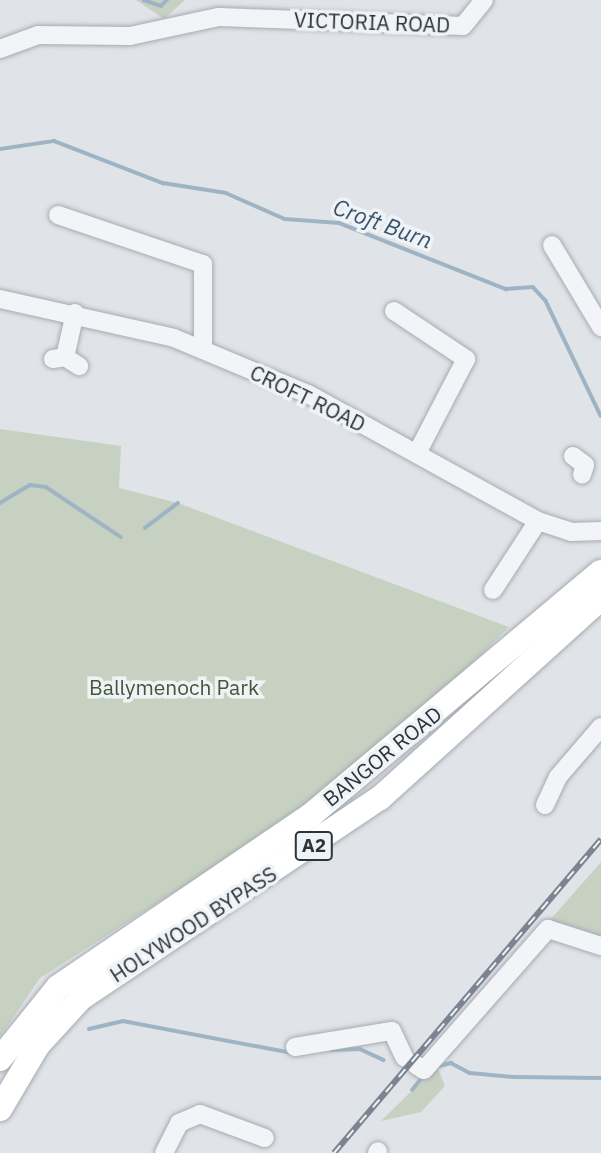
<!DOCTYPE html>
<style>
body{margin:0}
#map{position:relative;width:601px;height:1153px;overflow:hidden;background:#e0e4e8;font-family:"IBM Plex Sans",sans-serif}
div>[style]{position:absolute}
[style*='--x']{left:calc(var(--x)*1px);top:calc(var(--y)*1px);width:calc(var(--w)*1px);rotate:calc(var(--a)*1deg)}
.green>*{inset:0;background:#c7d1c2}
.stream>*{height:3.5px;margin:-1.75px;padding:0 1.75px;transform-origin:1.75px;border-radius:1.75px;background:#9eb4c5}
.roads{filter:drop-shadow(0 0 2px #a6abb2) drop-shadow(0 0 2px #a6abb2)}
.minor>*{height:18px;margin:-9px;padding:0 9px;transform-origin:9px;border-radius:9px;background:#f3f4f7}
.highway>*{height:24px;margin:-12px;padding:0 12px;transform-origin:12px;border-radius:12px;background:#fff}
.rail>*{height:6px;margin-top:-3px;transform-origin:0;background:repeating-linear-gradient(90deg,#f0f3f6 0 10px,#7b8490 0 20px);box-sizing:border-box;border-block:2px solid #7b8490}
span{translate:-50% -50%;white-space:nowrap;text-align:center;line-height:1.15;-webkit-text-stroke:7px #f0f3f6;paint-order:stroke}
.shield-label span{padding:2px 5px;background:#f0f3f6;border:2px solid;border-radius:5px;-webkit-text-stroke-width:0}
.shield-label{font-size:19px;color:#2a333e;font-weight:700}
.street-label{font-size:21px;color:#2a333e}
.park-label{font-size:21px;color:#415939}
.water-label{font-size:23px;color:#38546f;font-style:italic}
</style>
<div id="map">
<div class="green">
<i style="clip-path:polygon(136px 0,185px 0,164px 19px)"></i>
<i style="clip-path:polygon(0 429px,121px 446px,119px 488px,178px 503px,509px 627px,445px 691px,294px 816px,40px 978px,0 1037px)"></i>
<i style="clip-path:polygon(601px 862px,601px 937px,550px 920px)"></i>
<i style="clip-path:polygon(437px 1066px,445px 1086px,421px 1112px,381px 1121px)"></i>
</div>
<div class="stream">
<i style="--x:144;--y:0;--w:18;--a:19"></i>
<i style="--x:161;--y:6;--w:8;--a:-45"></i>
<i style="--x:0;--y:149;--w:55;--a:-8.4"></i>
<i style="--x:54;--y:141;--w:117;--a:21.1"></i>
<i style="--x:163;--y:183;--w:64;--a:9"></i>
<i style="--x:226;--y:193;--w:64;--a:23.8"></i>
<i style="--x:285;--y:219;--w:54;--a:4.2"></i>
<i style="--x:339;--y:223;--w:180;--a:21.6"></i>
<i style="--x:506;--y:289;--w:27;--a:-4"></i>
<i style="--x:533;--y:287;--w:19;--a:47"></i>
<i style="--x:546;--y:301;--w:127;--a:64.4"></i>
<i style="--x:0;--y:503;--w:35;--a:-31"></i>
<i style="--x:30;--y:485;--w:16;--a:7"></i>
<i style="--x:46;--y:487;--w:90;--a:33.7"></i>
<i style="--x:145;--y:528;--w:41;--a:-37.1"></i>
<i style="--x:89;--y:1029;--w:35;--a:-13"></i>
<i style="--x:123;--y:1021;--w:172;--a:10.7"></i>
<i style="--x:331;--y:1050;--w:29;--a:-2"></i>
<i style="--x:360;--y:1049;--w:26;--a:25"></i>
<i style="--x:436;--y:1067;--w:16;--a:-15"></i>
<i style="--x:451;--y:1063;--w:21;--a:28"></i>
<i style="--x:470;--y:1073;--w:44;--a:5.2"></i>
<i style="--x:514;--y:1077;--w:87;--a:0.7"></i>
<i style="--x:412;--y:1090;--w:19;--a:-51"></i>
</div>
<div class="roads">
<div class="minor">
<i style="--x:0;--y:49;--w:40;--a:-20.2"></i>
<i style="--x:38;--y:35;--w:92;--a:0.6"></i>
<i style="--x:130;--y:36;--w:91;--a:-12.1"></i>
<i style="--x:219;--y:17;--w:244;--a:2.1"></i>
<i style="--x:463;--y:26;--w:33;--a:-51"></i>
<i style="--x:58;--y:215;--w:153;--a:18.7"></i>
<i style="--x:203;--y:264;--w:86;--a:90"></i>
<i style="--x:552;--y:245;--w:96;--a:59.1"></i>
<i style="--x:0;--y:299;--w:178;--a:12.6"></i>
<i style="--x:174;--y:338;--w:145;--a:22.7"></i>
<i style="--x:308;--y:394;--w:263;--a:28.9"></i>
<i style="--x:538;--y:521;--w:35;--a:18"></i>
<i style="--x:571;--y:532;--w:30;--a:-2"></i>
<i style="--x:394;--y:311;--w:87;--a:33.7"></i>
<i style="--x:466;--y:359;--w:106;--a:117.5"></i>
<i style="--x:65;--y:357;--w:45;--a:-77.2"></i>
<i style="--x:53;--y:359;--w:12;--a:-9"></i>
<i style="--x:65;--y:357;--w:17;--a:33"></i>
<i style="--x:573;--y:456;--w:15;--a:37"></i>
<i style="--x:585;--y:465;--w:10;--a:107"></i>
<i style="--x:493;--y:590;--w:82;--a:-56.9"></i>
<i style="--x:545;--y:805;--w:31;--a:-65"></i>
<i style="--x:558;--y:777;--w:66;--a:-49.3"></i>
<i style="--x:295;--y:1047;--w:98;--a:-9.4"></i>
<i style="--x:392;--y:1031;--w:29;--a:65"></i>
<i style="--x:416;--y:1065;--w:9;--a:32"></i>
<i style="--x:424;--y:1070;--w:188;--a:-48.7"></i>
<i style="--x:548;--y:929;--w:56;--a:17.8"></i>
<i style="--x:164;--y:1153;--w:34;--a:-63"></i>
<i style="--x:179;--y:1123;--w:23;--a:-23"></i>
<i style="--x:200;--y:1114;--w:69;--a:20.3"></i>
<i style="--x:377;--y:1153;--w:2;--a:-63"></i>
</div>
<div class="highway">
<i style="--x:0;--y:1059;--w:92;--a:-51.1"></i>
<i style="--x:58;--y:987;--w:306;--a:-34.2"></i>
<i style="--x:311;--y:815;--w:378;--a:-40"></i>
<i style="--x:0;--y:1109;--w:74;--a:-59.3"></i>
<i style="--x:38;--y:1045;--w:64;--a:-47.5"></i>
<i style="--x:81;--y:998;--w:360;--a:-33.8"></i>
<i style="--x:380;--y:798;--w:298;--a:-42.1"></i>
</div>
</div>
<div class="rail">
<i style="--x:334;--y:1153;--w:412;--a:-49.6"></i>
</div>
<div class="shield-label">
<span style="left:314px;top:846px">A2</span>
</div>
<div class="street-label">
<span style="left:372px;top:22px;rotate:2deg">VICTORIA ROAD</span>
<span style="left:308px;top:398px;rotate:26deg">CROFT ROAD</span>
<span style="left:382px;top:756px;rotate:-39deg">BANGOR ROAD</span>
<span style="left:193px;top:924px;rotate:-33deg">HOLYWOOD BYPASS</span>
</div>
<div class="park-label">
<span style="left:174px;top:687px">Ballymenoch Park</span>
</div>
<div class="water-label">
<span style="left:383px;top:223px;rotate:20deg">Croft Burn</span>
</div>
</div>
